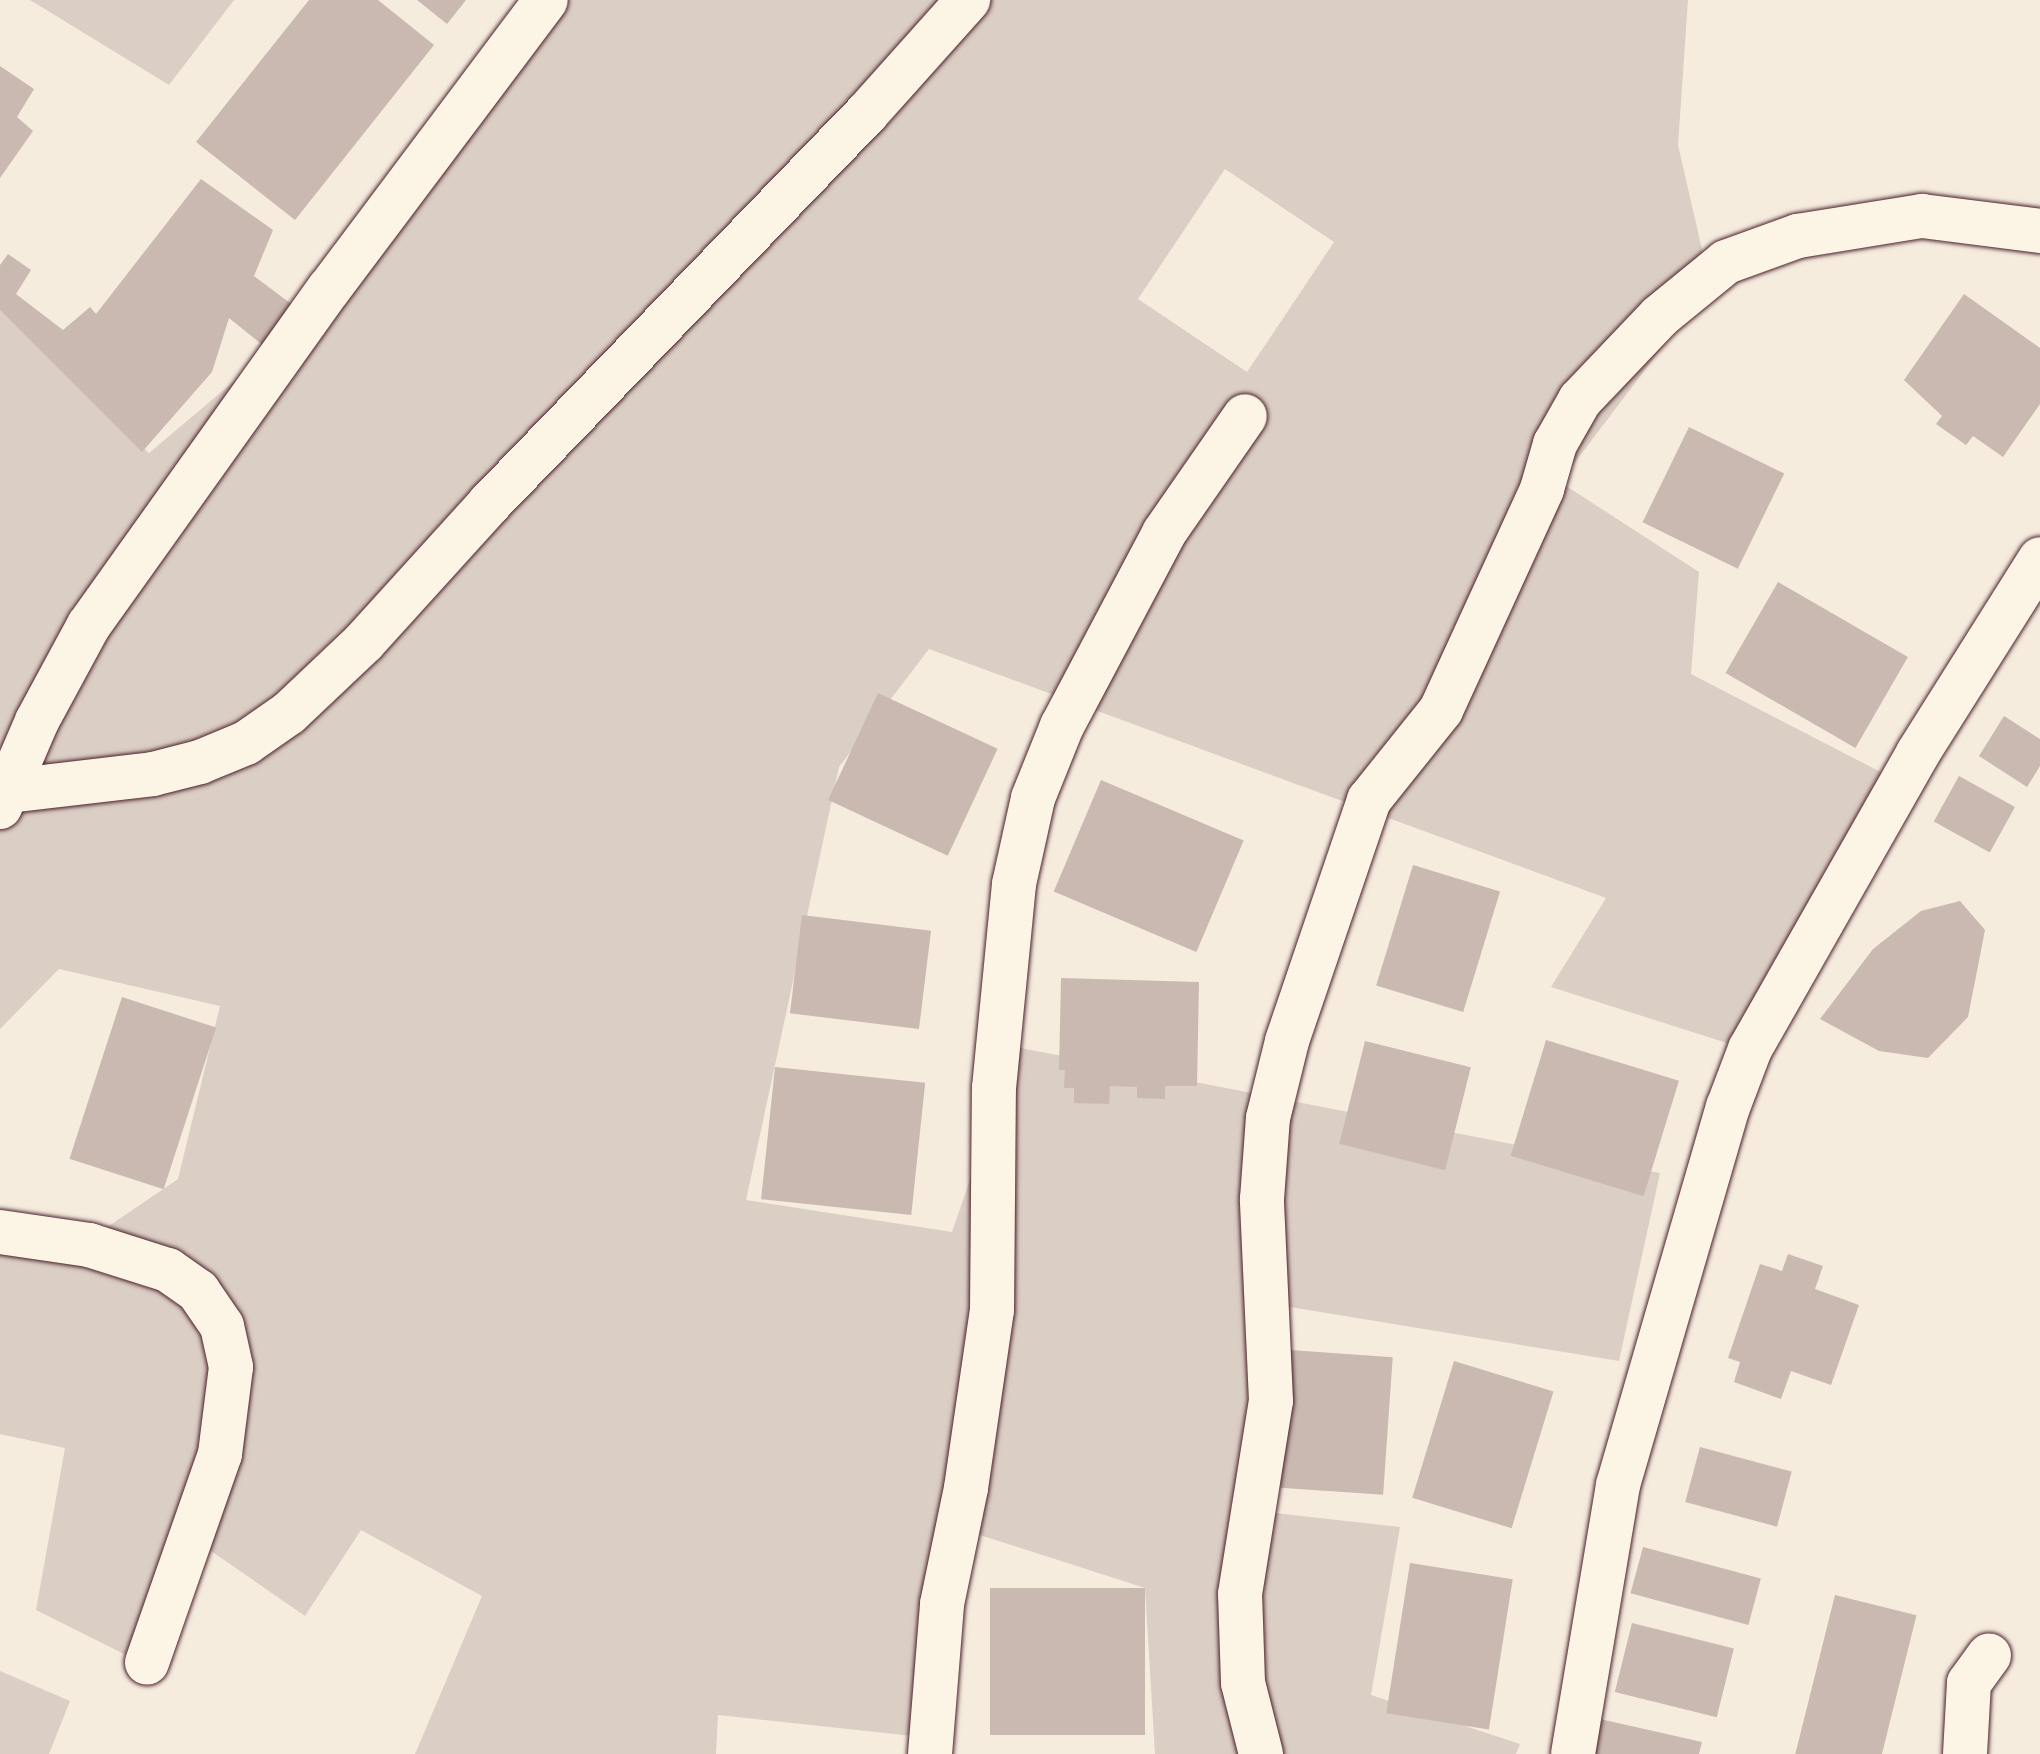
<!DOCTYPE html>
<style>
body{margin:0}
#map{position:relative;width:2040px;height:1754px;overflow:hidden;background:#f5ecde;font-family:"Architects Daughter",sans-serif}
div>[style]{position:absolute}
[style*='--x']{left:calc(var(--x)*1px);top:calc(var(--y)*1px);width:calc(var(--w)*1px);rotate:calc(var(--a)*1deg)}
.green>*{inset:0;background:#dbcec4}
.building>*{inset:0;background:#cab9b1;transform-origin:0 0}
.roads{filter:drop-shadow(0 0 2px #4a1f2b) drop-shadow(0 0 2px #4a1f2b)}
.minor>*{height:44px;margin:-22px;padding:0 22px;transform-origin:22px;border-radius:22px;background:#fcf5e5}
span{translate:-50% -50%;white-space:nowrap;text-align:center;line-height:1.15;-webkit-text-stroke:6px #fcf5e5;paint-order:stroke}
</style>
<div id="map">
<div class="green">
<i style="clip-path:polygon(30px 0,234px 0,169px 85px)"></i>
<i style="clip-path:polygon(evenodd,539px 0,1688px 0,1678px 145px,1710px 284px,1560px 482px,1699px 572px,1691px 674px,1896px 780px,1771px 1057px,1551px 987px,1606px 898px,929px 649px,839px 767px,746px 1200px,952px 1232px,1016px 1047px,1660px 1173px,1619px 1361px,1290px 1307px,1230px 1508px,1400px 1527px,1371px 1695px,1520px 1744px,1516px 1754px,1155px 1754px,1145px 1588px,949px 1525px,922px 1737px,718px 1715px,716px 1754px,415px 1754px,482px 1596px,361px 1530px,305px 1616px,201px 1544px,144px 1664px,36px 1610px,65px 1448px,0 1434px,0 1232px,75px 1249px,178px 1179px,220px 1006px,59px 969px,0 1029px,0 310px,149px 453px,270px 351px,539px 0,1225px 169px,1334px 242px,1247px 372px,1138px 299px,1225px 169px)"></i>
<i style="clip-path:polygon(0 1671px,70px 1701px,49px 1754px,0 1754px)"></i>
</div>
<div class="building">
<i style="clip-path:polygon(309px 0,378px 0,434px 45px,295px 220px,196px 142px)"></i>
<i style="clip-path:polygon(417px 0,466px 0,447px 24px)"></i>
<i style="clip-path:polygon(0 66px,34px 89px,17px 117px,33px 131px,0 178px)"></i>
<i style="clip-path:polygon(201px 179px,273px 230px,254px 276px,298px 309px,270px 351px,229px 318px,212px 372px,142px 452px,0 310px,0 265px,8px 254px,31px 270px,16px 294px,63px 330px,90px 307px,96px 314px)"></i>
<i style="clip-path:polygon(1964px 294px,2040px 348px,2040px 404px,2003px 457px,1973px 436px,1966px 445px,1936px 424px,1942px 416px,1904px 380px)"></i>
<i style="left:1689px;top:427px;width:106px;height:106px;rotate:26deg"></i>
<i style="left:1778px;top:582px;width:150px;height:105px;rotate:30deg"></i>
<i style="left:878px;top:693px;width:132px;height:118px;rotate:25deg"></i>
<i style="clip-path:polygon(2004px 716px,2040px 739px,2040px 766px,2027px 787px,1979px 756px)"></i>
<i style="left:1959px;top:776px;width:64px;height:52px;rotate:29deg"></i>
<i style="left:1101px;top:780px;width:155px;height:121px;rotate:23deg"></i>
<i style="left:1413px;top:865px;width:91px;height:126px;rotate:17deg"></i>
<i style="clip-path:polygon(1960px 901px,1985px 930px,1968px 1017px,1928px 1058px,1879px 1051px,1820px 1019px,1873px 949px,1921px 911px)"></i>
<i style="left:802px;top:915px;width:130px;height:99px;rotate:7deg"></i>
<i style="clip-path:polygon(1061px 978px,1199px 982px,1197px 1086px,1165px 1086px,1165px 1099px,1137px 1098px,1137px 1087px,1110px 1086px,1109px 1104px,1074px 1103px,1074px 1088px,1064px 1088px,1065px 1070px,1059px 1070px)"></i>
<i style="left:122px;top:997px;width:99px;height:170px;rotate:18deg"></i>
<i style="left:1546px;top:1040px;width:139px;height:121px;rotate:17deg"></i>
<i style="left:1365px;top:1041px;width:109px;height:106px;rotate:14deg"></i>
<i style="left:775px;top:1067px;width:151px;height:133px;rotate:6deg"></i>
<i style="clip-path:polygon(1788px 1254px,1823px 1266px,1815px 1289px,1859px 1305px,1831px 1385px,1791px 1371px,1781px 1399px,1734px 1382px,1740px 1362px,1728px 1358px,1760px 1264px,1782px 1271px)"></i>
<i style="left:1290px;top:1350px;width:103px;height:138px;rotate:4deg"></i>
<i style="left:1454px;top:1361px;width:104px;height:143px;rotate:17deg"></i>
<i style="left:1700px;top:1447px;width:95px;height:57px;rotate:15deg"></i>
<i style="left:1643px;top:1547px;width:122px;height:48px;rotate:15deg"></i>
<i style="left:1410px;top:1563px;width:104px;height:152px;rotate:9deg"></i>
<i style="left:990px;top:1588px;width:155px;height:147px"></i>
<i style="left:1835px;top:1595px;width:84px;height:164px;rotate:14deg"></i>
<i style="left:1632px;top:1623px;width:105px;height:71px;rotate:14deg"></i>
<i style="clip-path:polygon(1600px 1719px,1702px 1742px,1699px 1754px,1592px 1754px)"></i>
</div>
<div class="roads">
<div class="minor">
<i style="--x:0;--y:792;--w:154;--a:-6.7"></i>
<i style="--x:153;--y:774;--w:49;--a:-14.3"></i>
<i style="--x:200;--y:762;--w:50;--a:-22.4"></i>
<i style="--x:246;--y:743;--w:52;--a:-34.9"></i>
<i style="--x:289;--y:713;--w:103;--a:-43.4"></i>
<i style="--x:364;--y:642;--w:188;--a:-47.8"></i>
<i style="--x:490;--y:503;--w:542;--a:-45.97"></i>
<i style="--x:867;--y:113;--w:152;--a:-48.2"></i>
<i style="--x:0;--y:807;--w:94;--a:-66.7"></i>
<i style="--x:37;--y:721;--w:109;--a:-61.6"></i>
<i style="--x:89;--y:625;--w:413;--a:-54.5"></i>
<i style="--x:329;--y:289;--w:361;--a:-53.1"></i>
<i style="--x:0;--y:1232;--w:90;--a:8.3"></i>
<i style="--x:89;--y:1245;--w:83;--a:17.6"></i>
<i style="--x:168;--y:1270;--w:37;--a:35"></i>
<i style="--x:198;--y:1291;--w:42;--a:55.6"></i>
<i style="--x:222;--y:1326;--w:42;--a:77.6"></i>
<i style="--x:231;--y:1367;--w:88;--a:97.2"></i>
<i style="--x:220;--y:1454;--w:221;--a:109.3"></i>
<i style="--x:930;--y:1754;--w:150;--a:-85.4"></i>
<i style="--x:942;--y:1604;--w:118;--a:-78.3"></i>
<i style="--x:966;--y:1488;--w:180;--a:-81.7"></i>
<i style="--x:992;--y:1310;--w:222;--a:-89.5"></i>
<i style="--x:994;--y:1088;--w:205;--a:-84.4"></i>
<i style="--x:1014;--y:884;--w:88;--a:-77.5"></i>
<i style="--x:1033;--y:798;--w:78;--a:-68.1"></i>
<i style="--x:1062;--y:726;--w:218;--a:-62.1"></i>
<i style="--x:1164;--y:533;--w:142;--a:-55.3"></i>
<i style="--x:1261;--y:1754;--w:73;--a:-104.2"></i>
<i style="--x:1243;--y:1683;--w:89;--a:-91.9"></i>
<i style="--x:1240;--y:1594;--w:195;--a:-80.9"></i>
<i style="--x:1271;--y:1401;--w:202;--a:-92.6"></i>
<i style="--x:1262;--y:1199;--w:81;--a:-85.8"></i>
<i style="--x:1268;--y:1118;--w:79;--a:-76.1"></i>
<i style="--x:1287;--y:1041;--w:255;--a:-71.2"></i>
<i style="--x:1369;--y:800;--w:115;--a:-51.3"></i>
<i style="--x:1441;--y:710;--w:243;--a:-65.4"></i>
<i style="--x:1542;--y:489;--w:47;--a:-73.9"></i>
<i style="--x:1555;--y:444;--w:51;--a:-60.4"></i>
<i style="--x:1580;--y:400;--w:116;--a:-46.4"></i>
<i style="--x:1660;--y:316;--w:85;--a:-39.3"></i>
<i style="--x:1726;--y:262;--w:77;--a:-19.9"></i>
<i style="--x:1798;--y:236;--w:126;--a:-9.2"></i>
<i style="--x:1922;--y:216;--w:119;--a:7.2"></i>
<i style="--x:1573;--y:1754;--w:273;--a:-80.5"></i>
<i style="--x:1618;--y:1485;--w:394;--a:-73.8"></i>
<i style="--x:1728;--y:1107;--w:62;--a:-69.2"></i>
<i style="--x:1750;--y:1049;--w:340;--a:-60.4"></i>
<i style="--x:1918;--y:753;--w:229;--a:-57.8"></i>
<i style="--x:1965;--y:1754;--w:71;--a:-86.8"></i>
<i style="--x:1969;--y:1683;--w:34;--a:-54"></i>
</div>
</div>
</div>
